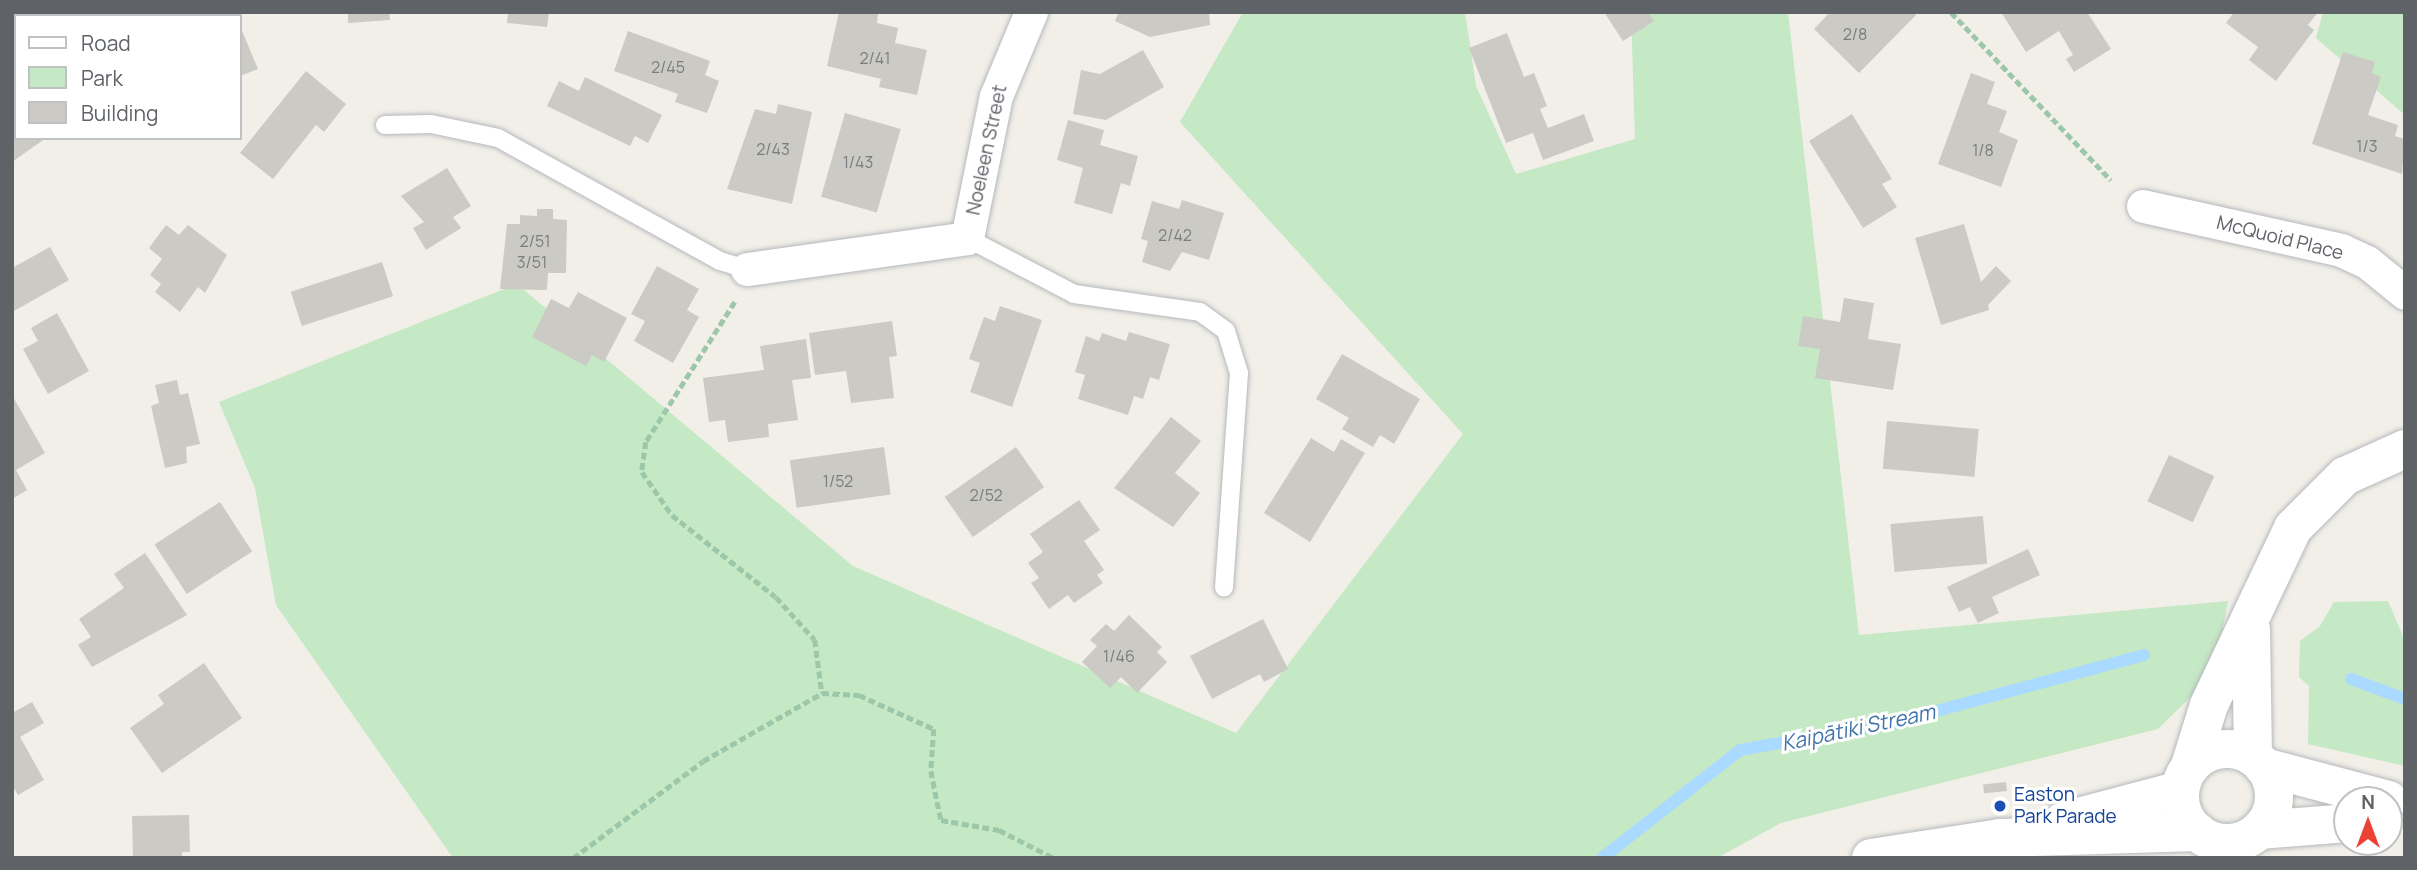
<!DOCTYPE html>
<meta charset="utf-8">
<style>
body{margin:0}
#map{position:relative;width:2417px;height:870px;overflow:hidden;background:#f1efe8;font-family:Manrope,sans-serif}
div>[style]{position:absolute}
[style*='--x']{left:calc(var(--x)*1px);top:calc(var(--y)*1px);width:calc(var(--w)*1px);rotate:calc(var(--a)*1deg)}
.green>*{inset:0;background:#c5e8c5}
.stream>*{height:12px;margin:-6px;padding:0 6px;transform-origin:6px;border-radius:6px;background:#aadaff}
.building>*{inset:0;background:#cccac5;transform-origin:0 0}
.path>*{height:4.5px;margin-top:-2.25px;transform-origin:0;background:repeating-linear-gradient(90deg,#9cc7a9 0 7px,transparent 0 10.5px)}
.roads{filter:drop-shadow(0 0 2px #b5b8bc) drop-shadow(0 0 2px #b5b8bc)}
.lane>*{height:18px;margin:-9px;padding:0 9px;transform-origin:9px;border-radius:9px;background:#fff}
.street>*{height:33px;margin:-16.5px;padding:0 16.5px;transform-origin:16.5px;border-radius:16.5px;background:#fff}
.secondary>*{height:38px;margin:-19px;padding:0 19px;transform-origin:19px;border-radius:19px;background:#fff}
.secondary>.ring{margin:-19px;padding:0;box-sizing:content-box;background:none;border:38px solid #fff;border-radius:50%}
.dots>*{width:19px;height:19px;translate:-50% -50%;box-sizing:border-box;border:4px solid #fff;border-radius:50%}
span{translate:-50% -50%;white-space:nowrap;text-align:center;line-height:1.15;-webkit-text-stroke:6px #fff;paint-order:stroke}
.number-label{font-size:16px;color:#7a7d7f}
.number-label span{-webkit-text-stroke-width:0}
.street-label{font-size:19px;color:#5f6368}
.transit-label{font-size:19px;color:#164399}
.left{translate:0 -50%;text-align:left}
.water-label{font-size:21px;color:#4174aa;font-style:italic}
.frame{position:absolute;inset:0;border:14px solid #5f6368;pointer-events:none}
.legend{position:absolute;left:14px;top:14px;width:228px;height:126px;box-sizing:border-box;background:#fff;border:2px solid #bfc1c3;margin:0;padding:9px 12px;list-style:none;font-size:21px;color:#5f6368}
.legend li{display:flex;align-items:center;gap:14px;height:35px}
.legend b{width:35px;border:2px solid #bfc1c3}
.north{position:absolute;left:2333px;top:786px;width:70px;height:70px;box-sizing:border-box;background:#fff;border:2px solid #bfc1c3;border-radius:50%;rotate:0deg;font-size:19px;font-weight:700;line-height:28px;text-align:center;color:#5f6368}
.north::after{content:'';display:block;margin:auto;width:24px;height:32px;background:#ea4335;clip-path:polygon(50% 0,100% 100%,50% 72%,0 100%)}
</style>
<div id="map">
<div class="green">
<i style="clip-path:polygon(1243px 12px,1465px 12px,1476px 86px,1516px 174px,1635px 139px,1631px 12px,1788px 12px,1859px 635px,2228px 601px,2214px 674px,2158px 729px,1781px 823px,1717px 858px,453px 858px,276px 605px,255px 488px,219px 402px,517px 284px,853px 566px,1236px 733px,1463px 434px,1180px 122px)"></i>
<i style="clip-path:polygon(2323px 12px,2405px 12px,2405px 115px,2316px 38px)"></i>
<i style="clip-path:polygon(2388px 601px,2405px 641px,2405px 766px,2308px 744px,2309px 686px,2299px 677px,2300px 641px,2320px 626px,2334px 602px)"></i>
</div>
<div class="stream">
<i style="--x:2351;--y:679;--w:58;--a:20.3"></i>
<i style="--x:1602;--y:858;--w:175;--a:-38"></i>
<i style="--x:1740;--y:750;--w:154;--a:-10.1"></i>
<i style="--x:1892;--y:723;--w:261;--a:-15.1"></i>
</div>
<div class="building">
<i style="left:163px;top:12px;width:71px;height:9px"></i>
<i style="clip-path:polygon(348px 12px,389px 12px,390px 20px,348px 23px)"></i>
<i style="clip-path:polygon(508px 12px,549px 12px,547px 27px,507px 23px)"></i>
<i style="clip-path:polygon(839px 12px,878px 14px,877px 23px,898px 28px,895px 43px,927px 50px,917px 95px,879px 87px,881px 79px,827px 66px)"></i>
<i style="clip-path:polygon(1119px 12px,1209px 12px,1210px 25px,1150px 37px,1115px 21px)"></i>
<i style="clip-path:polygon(1604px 12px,1648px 12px,1654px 21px,1623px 41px)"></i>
<i style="clip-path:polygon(1830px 12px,1914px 12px,1916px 15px,1859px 73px,1814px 29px)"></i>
<i style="clip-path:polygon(2001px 12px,2087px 12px,2111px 49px,2074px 72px,2066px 59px,2073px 55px,2059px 31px,2026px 52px)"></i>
<i style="clip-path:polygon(2234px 12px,2318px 12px,2308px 25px,2314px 30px,2276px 81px,2249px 60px,2258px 47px,2226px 23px)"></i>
<i style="clip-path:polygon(240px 26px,258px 69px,240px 76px)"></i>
<i style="clip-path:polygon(628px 31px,710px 61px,705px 75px,719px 81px,707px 113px,675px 102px,678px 94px,614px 71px)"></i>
<i style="clip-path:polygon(1507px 33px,1524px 77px,1534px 73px,1547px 106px,1540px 109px,1548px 128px,1584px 114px,1594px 141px,1543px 160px,1533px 133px,1506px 143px,1469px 48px)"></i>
<i style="clip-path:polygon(1143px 50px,1164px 87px,1106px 120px,1073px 114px,1081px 70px,1100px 74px)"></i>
<i style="clip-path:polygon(2343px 52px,2375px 62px,2372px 73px,2381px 77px,2368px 115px,2398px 125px,2395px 136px,2405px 139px,2402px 174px,2312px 144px)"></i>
<i style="clip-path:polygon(306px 71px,346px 104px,324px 132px,316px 125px,273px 179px,240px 153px)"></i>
<i style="clip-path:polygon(1971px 73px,1995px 82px,1987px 104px,2007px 111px,1999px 132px,2018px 140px,2001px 187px,1938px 164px)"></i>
<i style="clip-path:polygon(585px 77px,662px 115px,648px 143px,635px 136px,630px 146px,547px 106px,559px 81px,579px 91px)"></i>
<i style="clip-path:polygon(12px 90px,16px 138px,46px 138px,12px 162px)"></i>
<i style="clip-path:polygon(778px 104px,812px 112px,792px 204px,727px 189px,755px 109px,776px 114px)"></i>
<i style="left:845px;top:113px;width:58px;height:87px;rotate:16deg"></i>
<i style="clip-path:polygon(1852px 114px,1892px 179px,1882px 184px,1897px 207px,1863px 228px,1809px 141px)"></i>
<i style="clip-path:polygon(1068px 120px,1104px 130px,1100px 145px,1138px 156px,1130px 186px,1121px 183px,1112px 214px,1074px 203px,1083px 168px,1057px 160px)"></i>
<i style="clip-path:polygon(447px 168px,471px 206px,453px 217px,461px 228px,426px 250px,413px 228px,424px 222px,401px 196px)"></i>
<i style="clip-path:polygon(1182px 200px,1224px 213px,1209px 260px,1182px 252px,1170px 271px,1142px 262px,1148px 241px,1141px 239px,1152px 201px,1179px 209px)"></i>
<i style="clip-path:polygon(537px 209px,553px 209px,553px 219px,567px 220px,566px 273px,548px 273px,547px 290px,500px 289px,507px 224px,520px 224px,520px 215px,537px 216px)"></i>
<i style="clip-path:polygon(1964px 224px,1981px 282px,1996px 266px,2011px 281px,1988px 305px,1989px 310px,1941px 325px,1915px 238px)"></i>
<i style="clip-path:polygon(166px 225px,179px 235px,188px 225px,227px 255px,205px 293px,198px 287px,180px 312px,155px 292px,161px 284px,150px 275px,162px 259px,149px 248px)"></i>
<i style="clip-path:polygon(50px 247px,69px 280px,14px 311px,12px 268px)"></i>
<i style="left:382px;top:262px;width:36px;height:96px;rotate:72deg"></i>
<i style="clip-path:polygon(657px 266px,699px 289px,687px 310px,699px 317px,673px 363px,634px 341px,645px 321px,631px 314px)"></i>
<i style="clip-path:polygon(578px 292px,627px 318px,604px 362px,592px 355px,586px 366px,532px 337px,551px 299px,569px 308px)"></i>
<i style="clip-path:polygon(1844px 298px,1874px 303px,1868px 339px,1901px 344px,1893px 390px,1815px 378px,1820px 349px,1798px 346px,1803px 316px,1840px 322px)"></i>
<i style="clip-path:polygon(1000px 306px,1042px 320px,1012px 407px,970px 392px,980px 363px,969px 359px,984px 317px,995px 321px)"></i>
<i style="clip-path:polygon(57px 313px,89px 371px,48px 394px,23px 349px,38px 341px,31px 328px)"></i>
<i style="clip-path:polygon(892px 321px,897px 356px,889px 357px,894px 398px,851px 403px,846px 371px,815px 375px,809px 333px)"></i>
<i style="clip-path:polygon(1129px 332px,1170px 344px,1159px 380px,1150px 377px,1143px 399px,1134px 396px,1128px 415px,1078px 399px,1085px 375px,1075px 372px,1086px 336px,1099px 341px,1102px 333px,1126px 341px)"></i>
<i style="clip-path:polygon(806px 339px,811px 378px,792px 380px,798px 420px,768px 424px,769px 437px,728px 442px,725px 420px,709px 422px,703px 378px,764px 370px,760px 346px)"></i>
<i style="clip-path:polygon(1342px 354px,1420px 399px,1394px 444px,1380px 435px,1373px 447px,1342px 429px,1349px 418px,1316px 399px)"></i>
<i style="clip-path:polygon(177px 380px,180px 395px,188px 393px,200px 444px,186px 447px,187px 463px,165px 468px,151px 406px,159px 403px,155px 385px)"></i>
<i style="clip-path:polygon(12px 395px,45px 453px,16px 470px,27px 490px,12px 499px)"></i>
<i style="clip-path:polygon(1171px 417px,1201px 441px,1175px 473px,1200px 493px,1173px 527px,1114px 488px)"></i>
<i style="left:1887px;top:421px;width:92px;height:48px;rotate:5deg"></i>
<i style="clip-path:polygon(1311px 438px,1334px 452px,1341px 439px,1365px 453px,1310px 542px,1264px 513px)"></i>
<i style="left:884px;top:447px;width:48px;height:95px;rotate:82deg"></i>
<i style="left:1016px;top:447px;width:49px;height:87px;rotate:55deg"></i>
<i style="left:2169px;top:455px;width:50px;height:51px;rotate:25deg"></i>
<i style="clip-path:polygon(1079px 500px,1100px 530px,1084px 541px,1104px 570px,1097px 575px,1103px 583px,1074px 603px,1068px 595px,1049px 609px,1031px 583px,1039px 578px,1028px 563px,1043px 552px,1030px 534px)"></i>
<i style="left:220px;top:502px;width:59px;height:78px;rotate:57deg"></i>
<i style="left:1983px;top:516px;width:48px;height:93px;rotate:85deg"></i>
<i style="clip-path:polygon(2028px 549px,2040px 575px,1992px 597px,1999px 613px,1978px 623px,1970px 607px,1959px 612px,1947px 587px)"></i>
<i style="clip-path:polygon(145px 553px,187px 615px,92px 667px,78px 645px,91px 637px,79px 619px,124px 588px,114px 574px)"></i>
<i style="clip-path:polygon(1129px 615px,1162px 647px,1157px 652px,1167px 662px,1137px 693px,1121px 677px,1110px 688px,1082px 662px,1097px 646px,1090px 640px,1106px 624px,1114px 631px)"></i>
<i style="clip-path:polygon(1263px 619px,1288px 669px,1264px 682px,1260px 674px,1212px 699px,1190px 656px)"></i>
<i style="clip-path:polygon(204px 663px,242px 718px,162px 773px,130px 728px,164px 704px,158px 695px)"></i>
<i style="clip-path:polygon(32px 702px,44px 723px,20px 737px,44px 780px,18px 795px,12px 785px,12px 713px)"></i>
<i style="left:2006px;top:782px;width:9px;height:23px;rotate:84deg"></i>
<i style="clip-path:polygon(189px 815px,190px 852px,182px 852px,182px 858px,133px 858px,132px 816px)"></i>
</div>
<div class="path">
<i style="--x:1951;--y:12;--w:232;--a:46.4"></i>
<i style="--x:735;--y:302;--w:166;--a:122.4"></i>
<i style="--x:646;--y:442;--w:30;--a:98"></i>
<i style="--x:642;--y:472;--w:52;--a:55.1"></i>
<i style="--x:672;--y:515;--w:132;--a:38.3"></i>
<i style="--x:776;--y:597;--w:58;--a:47.8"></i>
<i style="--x:815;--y:640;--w:53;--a:82.5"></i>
<i style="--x:822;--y:693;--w:37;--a:3"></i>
<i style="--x:859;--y:695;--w:82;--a:24.4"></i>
<i style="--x:934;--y:729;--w:42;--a:94.1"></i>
<i style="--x:931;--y:771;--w:50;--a:78.5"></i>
<i style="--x:941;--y:820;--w:59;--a:9.8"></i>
<i style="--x:999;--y:830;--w:62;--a:27"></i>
<i style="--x:573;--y:858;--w:162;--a:-36.7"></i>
<i style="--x:703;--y:761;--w:137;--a:-29.7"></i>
</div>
<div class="roads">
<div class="lane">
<i style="--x:385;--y:125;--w:46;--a:-1.2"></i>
<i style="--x:431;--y:124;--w:68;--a:11.8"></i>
<i style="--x:498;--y:138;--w:254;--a:29"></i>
<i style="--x:720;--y:261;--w:28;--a:17"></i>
<i style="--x:967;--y:238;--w:121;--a:27.6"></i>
<i style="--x:1074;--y:294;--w:127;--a:8.1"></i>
<i style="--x:1200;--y:312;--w:32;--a:36"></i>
<i style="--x:1226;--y:331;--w:44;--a:72.8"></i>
<i style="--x:1239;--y:373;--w:215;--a:94"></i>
</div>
<div class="street">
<i style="--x:2143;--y:206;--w:203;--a:12.5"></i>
<i style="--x:2341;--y:250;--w:29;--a:25"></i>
<i style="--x:2367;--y:262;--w:49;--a:39.2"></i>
<i style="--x:747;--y:269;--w:222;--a:-8"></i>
<i style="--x:967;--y:238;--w:145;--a:-78.5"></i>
<i style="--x:996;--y:96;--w:91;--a:-67.4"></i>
</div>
<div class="secondary">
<i style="--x:2251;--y:629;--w:128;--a:89.1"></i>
<i class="ring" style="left:2180px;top:749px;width:56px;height:56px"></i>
<i style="--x:2190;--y:766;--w:64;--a:-72.7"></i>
<i style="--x:2209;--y:705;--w:196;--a:-64.6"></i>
<i style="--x:2293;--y:528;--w:74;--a:-45"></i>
<i style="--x:2345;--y:476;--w:66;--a:-24.2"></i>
<i style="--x:2264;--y:767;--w:129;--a:14.8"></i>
<i style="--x:2063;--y:821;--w:121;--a:-14.8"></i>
<i style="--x:2259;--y:830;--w:88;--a:-4.5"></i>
<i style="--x:1871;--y:858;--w:131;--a:-8.8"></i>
<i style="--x:2000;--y:838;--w:198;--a:-1.7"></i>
</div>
</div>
<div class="dots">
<i style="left:2000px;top:806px;background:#1a4fb4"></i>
</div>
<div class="number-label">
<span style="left:1855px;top:34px">2/8</span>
<span style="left:875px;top:58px">2/41</span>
<span style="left:668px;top:67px">2/45</span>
<span style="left:2367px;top:146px">1/3</span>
<span style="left:773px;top:149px">2/43</span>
<span style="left:1983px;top:150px">1/8</span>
<span style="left:858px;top:162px">1/43</span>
<span style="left:1175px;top:235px">2/42</span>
<span style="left:535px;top:241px">2/51</span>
<span style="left:532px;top:262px">3/51</span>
<span style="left:838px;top:481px">1/52</span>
<span style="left:986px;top:495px">2/52</span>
<span style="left:1119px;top:656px">1/46</span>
</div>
<div class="street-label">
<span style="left:987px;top:150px;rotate:-78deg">Noeleen Street</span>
<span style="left:2280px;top:238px;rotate:14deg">McQuoid Place</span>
</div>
<div class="transit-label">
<span class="left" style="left:2014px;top:806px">Easton<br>Park Parade</span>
</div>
<div class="water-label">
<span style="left:1858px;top:727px;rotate:-12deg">Kaipātiki Stream</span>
</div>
<div class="frame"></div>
<ul class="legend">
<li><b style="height:9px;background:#fff"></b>Road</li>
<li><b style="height:19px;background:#c5e8c5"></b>Park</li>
<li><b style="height:19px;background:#cccac5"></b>Building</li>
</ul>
<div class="north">N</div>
</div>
